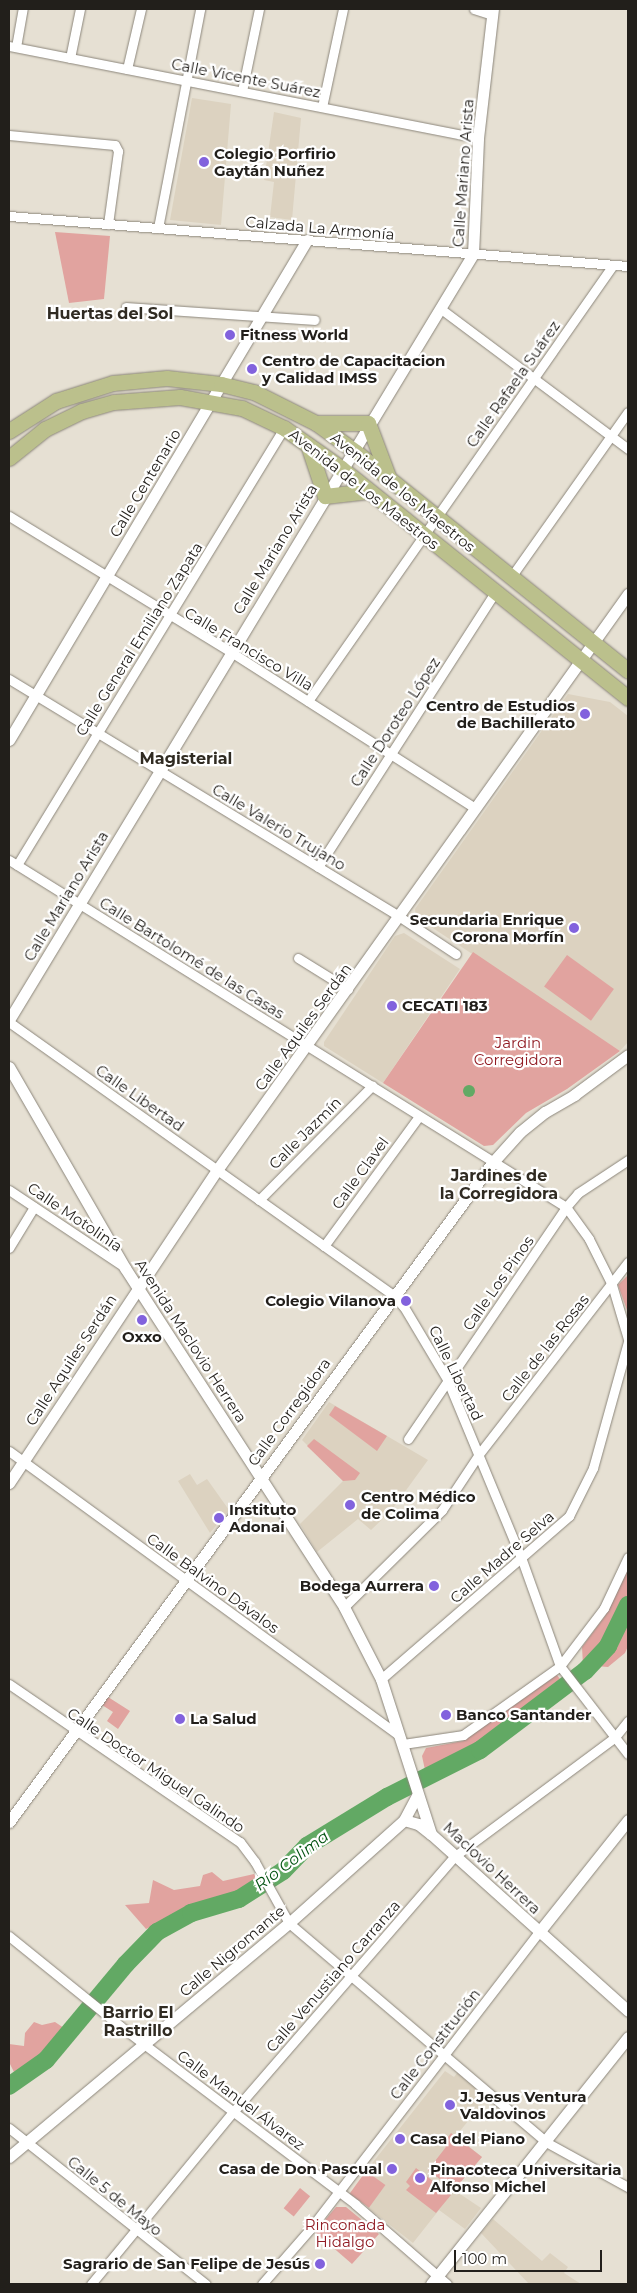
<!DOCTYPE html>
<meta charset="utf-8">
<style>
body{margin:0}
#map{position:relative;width:637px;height:2293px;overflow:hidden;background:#e6e0d3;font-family:Montserrat,sans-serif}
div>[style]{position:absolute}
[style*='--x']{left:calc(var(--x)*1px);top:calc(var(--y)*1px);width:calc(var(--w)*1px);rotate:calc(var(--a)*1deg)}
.built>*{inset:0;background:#dcd2c0}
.green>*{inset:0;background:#e1a39f;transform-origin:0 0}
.water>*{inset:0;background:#62a964}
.round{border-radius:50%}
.river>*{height:18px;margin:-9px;padding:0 9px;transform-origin:9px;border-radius:9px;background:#62a964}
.roads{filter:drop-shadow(0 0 1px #8c867b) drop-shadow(0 0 1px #8c867b)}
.minor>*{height:9px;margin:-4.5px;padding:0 4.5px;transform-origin:4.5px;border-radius:4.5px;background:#fff}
.tertiary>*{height:11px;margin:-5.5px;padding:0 5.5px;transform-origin:5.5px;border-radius:5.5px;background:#fff}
.primary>*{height:15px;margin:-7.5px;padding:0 7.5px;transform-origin:7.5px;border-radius:7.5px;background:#bbc08c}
.dots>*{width:14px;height:14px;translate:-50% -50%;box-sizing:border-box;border:2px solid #fff;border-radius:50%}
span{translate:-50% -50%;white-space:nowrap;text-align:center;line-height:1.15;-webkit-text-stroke:4.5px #fff;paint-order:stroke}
.street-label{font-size:15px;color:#221f1b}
.poi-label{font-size:15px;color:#221f1b;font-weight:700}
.left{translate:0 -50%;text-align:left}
.right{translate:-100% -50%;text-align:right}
.park-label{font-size:15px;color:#911c24}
.neighbourhood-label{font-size:16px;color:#302b22;font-weight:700}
.water-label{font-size:16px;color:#005210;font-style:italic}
.frame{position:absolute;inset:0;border:10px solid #221f1b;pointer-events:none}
.scale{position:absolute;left:454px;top:2250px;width:148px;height:22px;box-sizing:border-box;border:2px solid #221f1b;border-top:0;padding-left:6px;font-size:15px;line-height:18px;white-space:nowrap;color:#221f1b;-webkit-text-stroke:4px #fff;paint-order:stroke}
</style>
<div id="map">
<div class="built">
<i style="clip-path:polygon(192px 98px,231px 104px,221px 225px,170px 220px)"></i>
<i style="clip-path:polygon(274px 112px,301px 118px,292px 220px,270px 217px,274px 182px,264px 180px)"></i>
<i style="clip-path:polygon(568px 694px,610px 702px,628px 716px,628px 1042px,620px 1051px,416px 917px,415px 909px)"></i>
<i style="clip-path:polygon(404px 933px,460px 969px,383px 1083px,324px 1046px,324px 1042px,395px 936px)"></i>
<i style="clip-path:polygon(329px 1402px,428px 1460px,391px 1511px,371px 1530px,358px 1519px,317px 1552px,300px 1524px,343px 1481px,302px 1440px)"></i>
<i style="clip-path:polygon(190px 1474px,197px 1485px,207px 1479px,229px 1510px,210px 1533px,178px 1481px)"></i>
<i style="clip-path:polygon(445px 2071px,454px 2077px,458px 2072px,489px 2095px,456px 2136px,482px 2157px,454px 2190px,481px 2208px,465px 2229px,439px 2210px,413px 2243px,367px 2207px,384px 2185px,366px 2171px)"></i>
<i style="clip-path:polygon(493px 2219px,542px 2261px,550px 2253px,568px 2267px,564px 2273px,581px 2284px,529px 2284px,481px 2233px)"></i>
</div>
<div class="green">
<i style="clip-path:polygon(55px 232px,110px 236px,104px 299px,69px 303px)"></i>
<i style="clip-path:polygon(473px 952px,620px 1051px,567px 1089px,526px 1113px,493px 1145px,484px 1146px,383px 1083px)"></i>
<i style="left:567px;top:955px;width:58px;height:39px;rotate:36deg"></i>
<i style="clip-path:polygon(628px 1275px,628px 1313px,618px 1285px)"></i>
<i style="clip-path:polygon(335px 1406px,387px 1436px,377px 1451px,329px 1415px)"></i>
<i style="clip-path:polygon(314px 1439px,360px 1473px,355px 1480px,343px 1481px,307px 1446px)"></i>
<i style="clip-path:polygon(628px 1570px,628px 1646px,625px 1653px,608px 1667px,583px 1665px,582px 1647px,605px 1616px)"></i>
<i style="clip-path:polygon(557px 1675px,563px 1683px,530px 1704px,520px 1717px,506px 1723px,478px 1747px,468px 1747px,462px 1756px,435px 1770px,425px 1770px,422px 1756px,426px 1748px,463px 1741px)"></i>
<i style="clip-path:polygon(108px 1697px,130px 1711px,118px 1729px,107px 1721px,113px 1712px,102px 1705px)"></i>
<i style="clip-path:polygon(212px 1872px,223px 1881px,254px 1874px,258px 1882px,237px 1896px,183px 1912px,146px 1929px,125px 1905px,149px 1903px,153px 1880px,174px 1890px,200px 1886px,203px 1875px)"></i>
<i style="clip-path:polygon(34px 2022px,42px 2025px,55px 2022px,64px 2028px,44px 2056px,14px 2072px,9px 2062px,9px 2044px,24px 2046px,25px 2033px)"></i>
<i style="clip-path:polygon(451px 2133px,482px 2157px,454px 2190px,428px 2170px,446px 2147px,443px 2144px)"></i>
<i style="clip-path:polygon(416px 2168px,451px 2195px,436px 2213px,406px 2190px,410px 2186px,406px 2182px)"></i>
<i style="left:366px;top:2171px;width:24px;height:28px;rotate:36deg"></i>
<i style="left:300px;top:2188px;width:13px;height:26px;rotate:39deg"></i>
<i style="clip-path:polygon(336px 2207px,346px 2207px,379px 2234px,352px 2264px,315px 2232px)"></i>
</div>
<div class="water">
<i class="round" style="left:463px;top:1085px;width:12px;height:12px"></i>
</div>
<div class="river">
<i style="--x:9;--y:2086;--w:45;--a:-35.1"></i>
<i style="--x:46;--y:2060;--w:125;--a:-50.2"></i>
<i style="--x:126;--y:1964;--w:45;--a:-45.9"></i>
<i style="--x:157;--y:1932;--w:39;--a:-29"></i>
<i style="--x:191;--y:1913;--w:50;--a:-16.3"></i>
<i style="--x:239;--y:1899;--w:52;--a:-32.5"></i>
<i style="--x:283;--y:1871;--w:35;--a:-46"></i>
<i style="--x:307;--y:1846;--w:94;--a:-31.5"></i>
<i style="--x:387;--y:1797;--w:104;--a:-26.8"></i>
<i style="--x:480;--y:1750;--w:131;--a:-37"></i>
<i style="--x:585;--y:1671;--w:34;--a:-47"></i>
<i style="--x:608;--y:1646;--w:46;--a:-64"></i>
</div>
<div class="roads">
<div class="minor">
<i style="--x:474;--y:9;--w:19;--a:18"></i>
<i style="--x:9;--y:46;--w:478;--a:11.1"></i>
<i style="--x:16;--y:47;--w:39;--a:-80"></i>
<i style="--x:70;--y:58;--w:50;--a:-78.5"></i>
<i style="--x:127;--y:69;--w:62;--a:-76.9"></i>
<i style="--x:242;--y:91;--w:84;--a:-78.3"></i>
<i style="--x:322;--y:107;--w:100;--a:-77.9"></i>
<i style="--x:9;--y:135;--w:106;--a:5.4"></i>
<i style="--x:115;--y:145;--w:7;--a:63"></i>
<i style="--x:118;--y:151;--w:74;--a:97.8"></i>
<i style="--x:9;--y:216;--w:621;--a:4.62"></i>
<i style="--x:158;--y:228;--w:223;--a:-79.1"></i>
<i style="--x:126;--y:307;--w:189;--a:3.9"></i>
<i style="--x:441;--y:309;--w:234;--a:36.8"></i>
<i style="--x:9;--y:516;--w:260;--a:31.5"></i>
<i style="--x:231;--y:652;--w:287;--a:32.6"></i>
<i style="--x:511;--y:577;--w:202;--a:-54.7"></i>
<i style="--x:9;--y:679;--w:458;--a:31.3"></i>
<i style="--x:400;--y:917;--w:67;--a:33.5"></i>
<i style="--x:308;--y:701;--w:532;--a:-55.03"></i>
<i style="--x:9;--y:860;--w:656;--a:31.92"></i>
<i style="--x:566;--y:1207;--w:39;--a:54"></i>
<i style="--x:589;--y:1239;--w:51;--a:63.4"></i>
<i style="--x:612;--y:1285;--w:56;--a:73.5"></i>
<i style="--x:17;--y:865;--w:512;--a:-58.58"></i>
<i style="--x:318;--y:867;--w:327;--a:-57.2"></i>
<i style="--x:298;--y:958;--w:59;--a:31.8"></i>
<i style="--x:9;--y:1022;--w:473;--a:35.4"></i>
<i style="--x:394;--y:1296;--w:15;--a:48"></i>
<i style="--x:404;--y:1307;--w:84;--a:59.2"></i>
<i style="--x:447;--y:1379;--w:196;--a:67.5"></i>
<i style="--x:522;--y:1560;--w:113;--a:70.3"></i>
<i style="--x:560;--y:1666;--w:111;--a:52.3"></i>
<i style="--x:9;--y:1190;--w:137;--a:33.7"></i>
<i style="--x:259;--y:1200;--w:161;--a:-45.3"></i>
<i style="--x:324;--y:1246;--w:161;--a:-53.8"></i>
<i style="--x:9;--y:1248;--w:48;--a:-58.6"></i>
<i style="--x:408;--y:1439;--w:281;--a:-55.7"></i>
<i style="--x:566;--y:1207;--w:18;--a:-49"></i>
<i style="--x:578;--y:1193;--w:60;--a:-33.4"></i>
<i style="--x:9;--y:1451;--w:484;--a:36.1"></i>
<i style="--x:344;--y:1607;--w:138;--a:-44.7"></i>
<i style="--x:442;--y:1510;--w:67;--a:-56.5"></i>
<i style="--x:479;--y:1454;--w:243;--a:-52.2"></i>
<i style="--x:381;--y:1679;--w:249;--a:-40.9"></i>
<i style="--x:569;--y:1516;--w:54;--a:-63.4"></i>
<i style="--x:593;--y:1468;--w:131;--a:-74.5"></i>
<i style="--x:9;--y:1684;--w:280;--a:34.4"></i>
<i style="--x:240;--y:1842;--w:25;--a:53"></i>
<i style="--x:255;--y:1862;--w:70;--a:60.9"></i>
<i style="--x:289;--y:1923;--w:338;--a:40.4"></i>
<i style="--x:546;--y:2142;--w:94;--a:28.8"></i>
<i style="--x:403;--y:1744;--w:61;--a:-8.5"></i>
<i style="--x:463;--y:1735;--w:119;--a:-35.4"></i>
<i style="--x:560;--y:1666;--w:73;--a:-52.8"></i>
<i style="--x:604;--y:1608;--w:56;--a:-64.8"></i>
<i style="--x:9;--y:1936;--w:143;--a:39"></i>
<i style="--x:120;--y:2026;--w:295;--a:37.1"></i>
<i style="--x:355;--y:2204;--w:122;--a:41"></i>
<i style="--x:9;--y:2128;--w:251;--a:38.4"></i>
<i style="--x:91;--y:2284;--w:223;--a:-50.5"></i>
<i style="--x:233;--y:2112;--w:339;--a:-49.1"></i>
<i style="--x:455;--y:1856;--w:199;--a:-36.6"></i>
<i style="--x:615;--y:1737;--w:21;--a:-51"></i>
<i style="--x:262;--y:2284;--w:73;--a:-48.9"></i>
<i style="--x:310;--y:2229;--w:375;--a:-52.4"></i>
</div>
<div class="tertiary">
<i style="--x:9;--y:740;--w:582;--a:-59.21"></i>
<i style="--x:9;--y:1020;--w:896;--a:-58.79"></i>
<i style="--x:473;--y:254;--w:116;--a:-87.5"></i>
<i style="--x:478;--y:138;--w:130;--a:-83.4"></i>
<i style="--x:9;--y:1067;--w:232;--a:60"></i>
<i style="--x:125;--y:1268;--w:404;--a:57.1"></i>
<i style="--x:344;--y:1607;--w:81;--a:62.8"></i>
<i style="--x:381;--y:1679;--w:163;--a:72.1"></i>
<i style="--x:9;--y:1483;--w:376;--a:-56.4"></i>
<i style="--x:217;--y:1170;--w:708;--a:-54.49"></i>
<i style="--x:404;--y:1820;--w:15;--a:16"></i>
<i style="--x:418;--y:1824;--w:16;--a:38"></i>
<i style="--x:431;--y:1834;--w:265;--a:41.9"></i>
<i style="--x:9;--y:1822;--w:818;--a:-53.75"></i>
<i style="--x:493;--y:1162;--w:40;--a:-48"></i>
<i style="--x:520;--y:1132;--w:32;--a:-39"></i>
<i style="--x:545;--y:1112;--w:34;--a:-30"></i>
<i style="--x:574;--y:1095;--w:67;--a:-36.5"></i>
<i style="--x:539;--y:1932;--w:143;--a:-51.5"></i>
<i style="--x:9;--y:2157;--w:365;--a:-39.9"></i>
<i style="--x:289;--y:1923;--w:154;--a:-41.8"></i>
<i style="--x:404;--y:1820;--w:27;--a:-62"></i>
<i style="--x:431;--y:2284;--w:316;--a:-51.4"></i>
</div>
<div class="primary">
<i style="--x:316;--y:423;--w:52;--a:0"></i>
<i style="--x:368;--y:423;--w:57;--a:69.3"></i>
<i style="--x:9;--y:431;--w:56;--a:-32.6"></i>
<i style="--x:56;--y:401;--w:60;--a:-17.5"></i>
<i style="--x:113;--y:383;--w:54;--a:-5.3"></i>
<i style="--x:167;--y:378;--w:54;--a:6.3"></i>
<i style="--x:221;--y:384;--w:34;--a:14"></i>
<i style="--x:254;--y:392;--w:69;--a:26.6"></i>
<i style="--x:316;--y:423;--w:49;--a:35.9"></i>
<i style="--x:356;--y:452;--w:349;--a:38.8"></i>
<i style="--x:308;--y:445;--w:54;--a:71.6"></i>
<i style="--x:325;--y:496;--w:44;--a:-6.5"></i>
<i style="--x:9;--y:458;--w:46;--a:-38.9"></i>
<i style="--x:45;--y:429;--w:41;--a:-25.9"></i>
<i style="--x:82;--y:411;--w:33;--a:-16"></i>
<i style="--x:114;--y:402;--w:66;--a:-4.3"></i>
<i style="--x:180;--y:397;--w:63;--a:10.1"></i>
<i style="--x:242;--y:408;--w:47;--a:25.5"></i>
<i style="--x:284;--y:428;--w:70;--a:35.1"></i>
<i style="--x:341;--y:468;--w:368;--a:38.7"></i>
</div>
</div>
<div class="dots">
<i style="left:204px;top:162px;background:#8262dd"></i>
<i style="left:230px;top:335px;background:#8262dd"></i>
<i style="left:252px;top:369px;background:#8262dd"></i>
<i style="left:585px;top:714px;background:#8262dd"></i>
<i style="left:574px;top:928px;background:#8262dd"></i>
<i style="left:392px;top:1006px;background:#8262dd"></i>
<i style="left:406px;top:1301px;background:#8262dd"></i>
<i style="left:142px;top:1320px;background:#8262dd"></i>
<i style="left:350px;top:1505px;background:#8262dd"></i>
<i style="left:219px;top:1518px;background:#8262dd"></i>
<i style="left:434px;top:1586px;background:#8262dd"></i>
<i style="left:446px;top:1715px;background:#8262dd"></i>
<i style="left:180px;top:1719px;background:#8262dd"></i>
<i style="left:450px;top:2105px;background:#8262dd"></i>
<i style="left:400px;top:2139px;background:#8262dd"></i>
<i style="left:392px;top:2169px;background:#8262dd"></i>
<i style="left:420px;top:2178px;background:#8262dd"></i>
<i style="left:320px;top:2264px;background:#8262dd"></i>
</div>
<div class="street-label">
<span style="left:246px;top:78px;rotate:11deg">Calle Vicente Suárez</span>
<span style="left:463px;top:173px;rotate:-86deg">Calle Mariano Arista</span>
<span style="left:320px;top:228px;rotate:5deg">Calzada La Armonía</span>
<span style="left:513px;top:384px;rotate:-55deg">Calle Rafaela Suárez</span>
<span style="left:145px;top:483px;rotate:-59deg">Calle Centenario</span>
<span style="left:364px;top:489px;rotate:38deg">Avenida de Los Maestros</span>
<span style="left:403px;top:492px;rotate:39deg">Avenida de los Maestros</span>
<span style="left:275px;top:549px;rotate:-59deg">Calle Mariano Arista</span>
<span style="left:139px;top:639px;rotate:-58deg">Calle General Emiliano Zapata</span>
<span style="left:249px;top:649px;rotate:31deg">Calle Francisco Villa</span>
<span style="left:395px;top:722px;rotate:-57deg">Calle Doroteo López</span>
<span style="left:279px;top:827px;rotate:31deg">Calle Valerio Trujano</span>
<span style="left:66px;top:896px;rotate:-59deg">Calle Mariano Arista</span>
<span style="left:192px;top:958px;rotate:32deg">Calle Bartolomé de las Casas</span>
<span style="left:303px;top:1027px;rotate:-54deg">Calle Aquiles Serdán</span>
<span style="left:140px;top:1098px;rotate:35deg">Calle Libertad</span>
<span style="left:305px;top:1133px;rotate:-45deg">Calle Jazmín</span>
<span style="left:360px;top:1173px;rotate:-54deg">Calle Clavel</span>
<span style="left:75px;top:1217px;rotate:34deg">Calle Motolinía</span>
<span style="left:498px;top:1283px;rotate:-55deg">Calle Los Pinos</span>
<span style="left:191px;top:1341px;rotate:57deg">Avenida Maclovio Herrera</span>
<span style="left:545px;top:1348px;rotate:-52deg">Calle de las Rosas</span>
<span style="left:71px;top:1360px;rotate:-57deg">Calle Aquiles Serdán</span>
<span style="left:456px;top:1373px;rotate:64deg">Calle Libertad</span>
<span style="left:289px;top:1412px;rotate:-54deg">Calle Corregidora</span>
<span style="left:502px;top:1557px;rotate:-41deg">Calle Madre Selva</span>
<span style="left:213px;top:1583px;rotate:36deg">Calle Balvino Dávalos</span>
<span style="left:156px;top:1770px;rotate:34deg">Calle Doctor Miguel Galindo</span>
<span style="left:492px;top:1868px;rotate:43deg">Maclovio Herrera</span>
<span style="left:232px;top:1951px;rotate:-40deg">Calle Nigromante</span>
<span style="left:333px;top:1976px;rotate:-49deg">Calle Venustiano Carranza</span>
<span style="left:435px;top:2044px;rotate:-52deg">Calle Constitución</span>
<span style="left:241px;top:2100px;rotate:37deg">Calle Manuel Álvarez</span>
<span style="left:115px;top:2196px;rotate:39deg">Calle 5 de Mayo</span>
</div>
<div class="poi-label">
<span class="left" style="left:214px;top:162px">Colegio Porfirio<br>Gaytán Nuñez</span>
<span class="left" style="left:240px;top:335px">Fitness World</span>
<span class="left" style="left:262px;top:369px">Centro de Capacitacion<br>y Calidad IMSS</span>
<span class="right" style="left:575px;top:714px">Centro de Estudios<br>de Bachillerato</span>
<span class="right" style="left:564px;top:928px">Secundaria Enrique<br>Corona Morfín</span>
<span class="left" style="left:402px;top:1006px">CECATI 183</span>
<span class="right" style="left:396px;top:1301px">Colegio Vilanova</span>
<span style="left:142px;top:1337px">Oxxo</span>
<span class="left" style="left:361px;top:1505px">Centro Médico<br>de Colima</span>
<span class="left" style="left:229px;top:1518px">Instituto<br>Adonai</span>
<span class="right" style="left:424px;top:1586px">Bodega Aurrera</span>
<span class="left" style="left:456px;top:1715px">Banco Santander</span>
<span class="left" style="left:190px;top:1719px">La Salud</span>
<span class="left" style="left:460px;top:2105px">J. Jesus Ventura<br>Valdovinos</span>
<span class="left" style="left:410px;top:2139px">Casa del Piano</span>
<span class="right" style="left:382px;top:2169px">Casa de Don Pascual</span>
<span class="left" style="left:430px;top:2178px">Pinacoteca Universitaria<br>Alfonso Michel</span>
<span class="right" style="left:310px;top:2264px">Sagrario de San Felipe de Jesús</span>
</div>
<div class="park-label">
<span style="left:518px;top:1051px">Jardin<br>Corregidora</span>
<span style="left:345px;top:2233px">Rinconada<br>Hidalgo</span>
</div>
<div class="neighbourhood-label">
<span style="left:110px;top:314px">Huertas del Sol</span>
<span style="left:186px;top:759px">Magisterial</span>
<span style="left:499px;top:1185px">Jardines de<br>la Corregidora</span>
<span style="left:138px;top:2022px">Barrio El<br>Rastrillo</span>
</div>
<div class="water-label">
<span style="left:292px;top:1861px;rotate:-37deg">Río Colima</span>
</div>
<div class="frame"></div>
<div class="scale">100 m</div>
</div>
